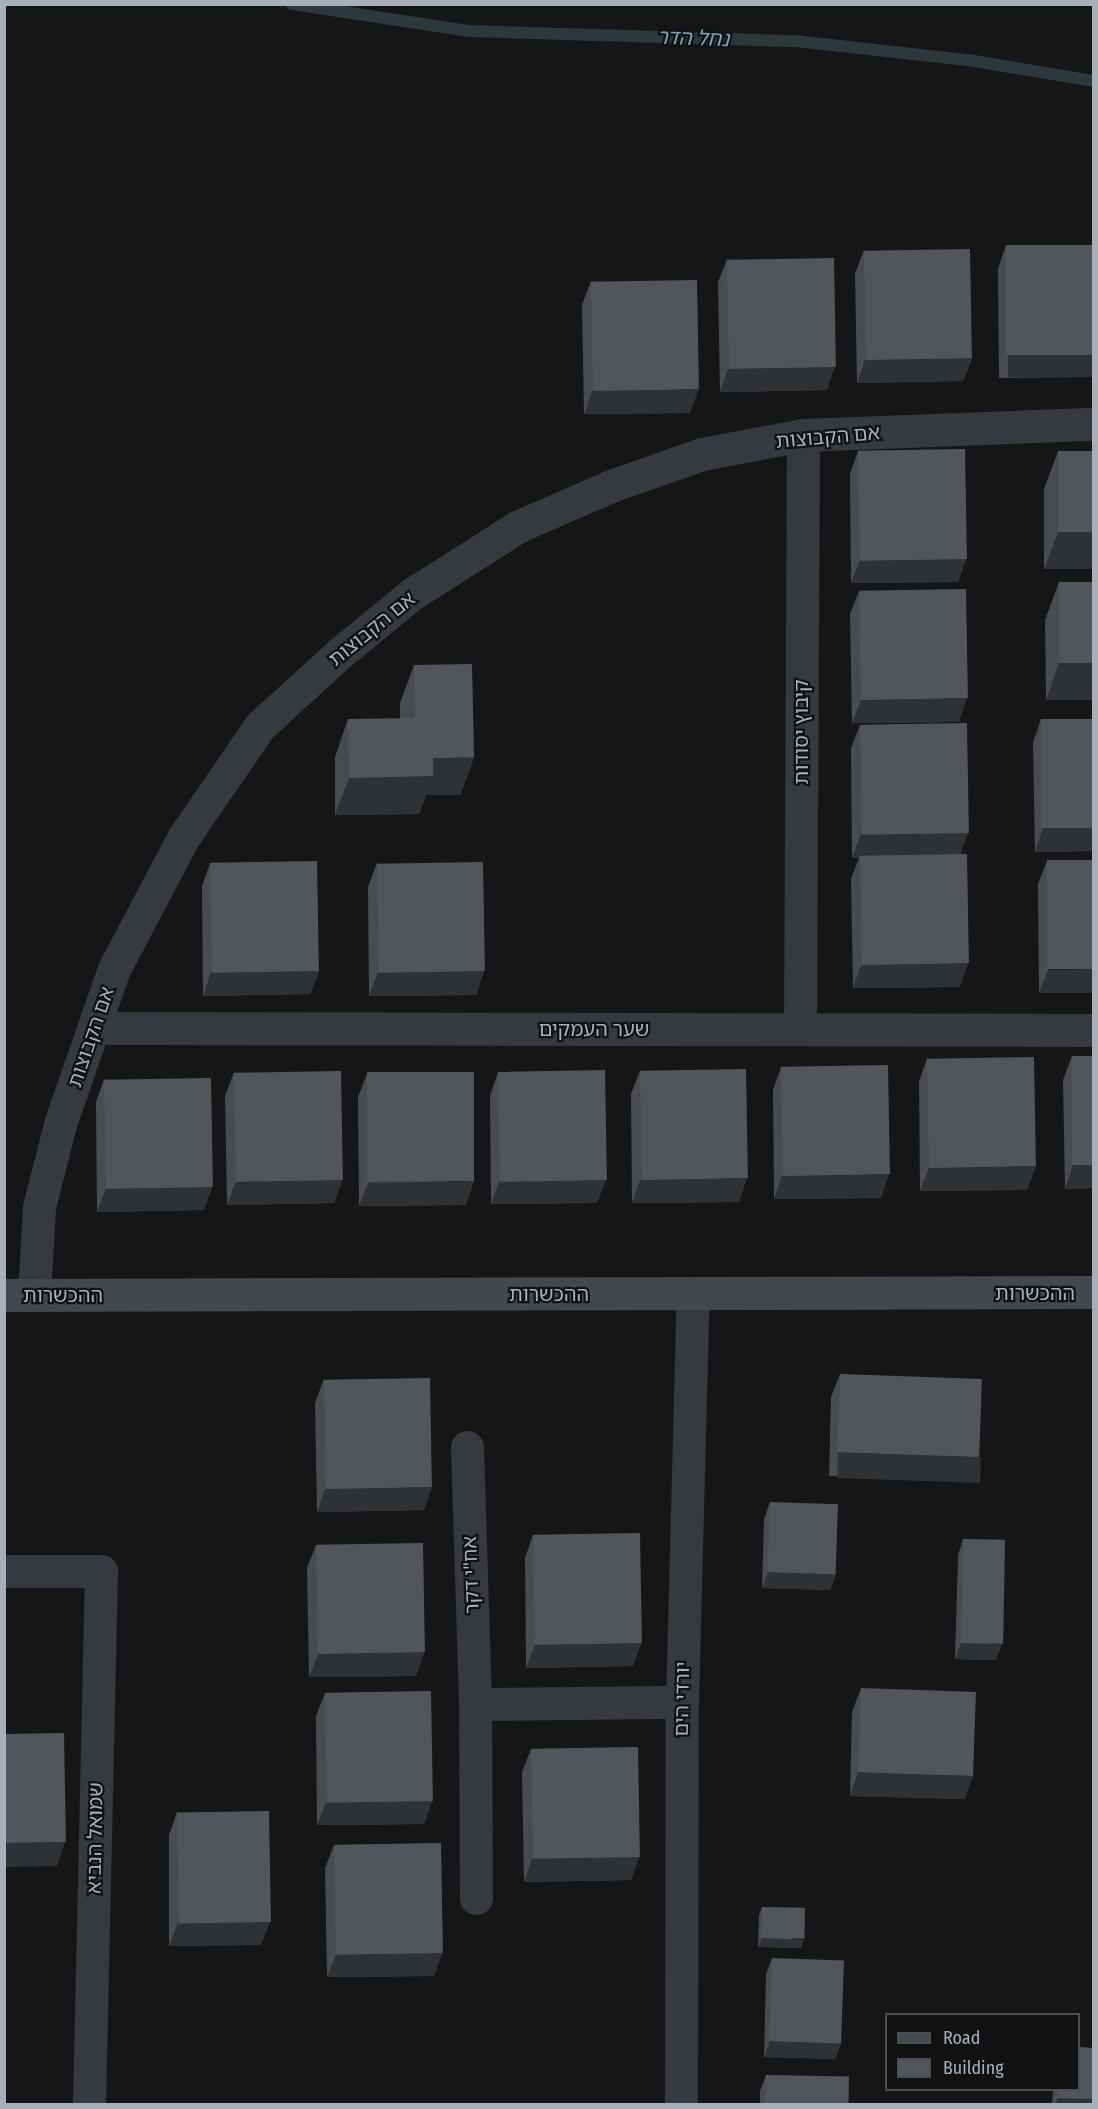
<!DOCTYPE html>
<meta charset="utf-8">
<style>
body{margin:0}
#map{position:relative;width:1098px;height:2109px;overflow:hidden;background:#151618;font-family:"Fira Sans Condensed","Noto Sans Hebrew",sans-serif}
div>[style]{position:absolute}
[style*='--x']{left:calc(var(--x)*1px);top:calc(var(--y)*1px);width:calc(var(--w)*1px);rotate:calc(var(--a)*1deg)}
.stream>*{height:12px;margin:-6px;padding:0 6px;transform-origin:6px;border-radius:6px;background:#2b383c}
.street>*{height:33px;margin:-16.5px;padding:0 16.5px;transform-origin:16.5px;border-radius:16.5px;background:#36393d}
.secondary>*{height:33px;margin:-16.5px;padding:0 16.5px;transform-origin:16.5px;border-radius:16.5px;background:#44484d}
.wall>*{inset:0;background:#484b50}
.shaded-wall>*{inset:0;background:#2f3235;transform-origin:0 0}
.building>*{inset:0;background:#52565b;transform-origin:0 0}
span{translate:-50% -50%;white-space:nowrap;text-align:center;line-height:1.15;-webkit-text-stroke:4.5px #101113;paint-order:stroke}
.street-label{font-size:20px;color:#a7afb8}
.water-label{font-size:21px;color:#7ca5b5;font-style:italic}
.frame{position:absolute;inset:0;border:6px solid #a7afb8;pointer-events:none}
.legend{position:absolute;left:885px;top:2013px;width:195px;height:78px;box-sizing:border-box;background:#101113;border:2px solid #4c5055;margin:0;padding:8px 10px;list-style:none;font-size:18px;color:#a7afb8}
.legend li{display:flex;align-items:center;gap:12px;height:30px}
.legend b{width:30px;border:2px solid #4c5055}
</style>
<div id="map">
<div class="stream">
<i style="--x:292;--y:4;--w:178;--a:8.7"></i>
<i style="--x:468;--y:31;--w:327;--a:1.8"></i>
<i style="--x:795;--y:41;--w:174;--a:6.3"></i>
<i style="--x:968;--y:60;--w:128;--a:9.5"></i>
</div>
<div class="street">
<i style="--x:94;--y:1028;--w:1000;--a:0.11"></i>
<i style="--x:800;--y:1029;--w:594;--a:-89.71"></i>
<i style="--x:34;--y:1295;--w:88;--a:-86.7"></i>
<i style="--x:39;--y:1207;--w:89;--a:-75.7"></i>
<i style="--x:61;--y:1121;--w:161;--a:-70.8"></i>
<i style="--x:114;--y:969;--w:148;--a:-62.2"></i>
<i style="--x:183;--y:838;--w:136;--a:-55.5"></i>
<i style="--x:260;--y:726;--w:108;--a:-42.4"></i>
<i style="--x:340;--y:653;--w:93;--a:-39.3"></i>
<i style="--x:412;--y:594;--w:125;--a:-32.5"></i>
<i style="--x:517;--y:527;--w:103;--a:-23.6"></i>
<i style="--x:611;--y:486;--w:96;--a:-19.4"></i>
<i style="--x:702;--y:454;--w:103;--a:-10.7"></i>
<i style="--x:803;--y:435;--w:291;--a:-2.2"></i>
<i style="--x:467;--y:1447;--w:257;--a:88.2"></i>
<i style="--x:475;--y:1704;--w:207;--a:-0.6"></i>
<i style="--x:4;--y:1571;--w:97;--a:0"></i>
<i style="--x:101;--y:1571;--w:533;--a:91.29"></i>
<i style="--x:475;--y:1704;--w:194;--a:89.7"></i>
<i style="--x:681;--y:2104;--w:402;--a:-89.9"></i>
<i style="--x:682;--y:1702;--w:408;--a:-88.5"></i>
</div>
<div class="secondary">
<i style="--x:4;--y:1295;--w:1090;--a:-0.16"></i>
</div>
<div class="wall">
<i style="clip-path:polygon(1006px 245px,1094px 245px,1094px 377px,999px 378px,998px 269px)"></i>
<i style="clip-path:polygon(864px 250px,972px 358px,963px 381px,857px 383px,855px 274px)"></i>
<i style="clip-path:polygon(727px 259px,827px 390px,720px 392px,718px 282px)"></i>
<i style="clip-path:polygon(591px 281px,690px 413px,584px 414px,582px 305px)"></i>
<i style="clip-path:polygon(858px 451px,966px 559px,958px 582px,851px 583px,850px 474px)"></i>
<i style="clip-path:polygon(1058px 451px,1094px 451px,1094px 569px,1044px 569px,1044px 489px)"></i>
<i style="clip-path:polygon(1059px 582px,1094px 582px,1094px 700px,1046px 700px,1045px 620px)"></i>
<i style="clip-path:polygon(859px 591px,959px 722px,852px 723px,850px 614px)"></i>
<i style="clip-path:polygon(414px 665px,474px 757px,460px 795px,426px 795px,419px 814px,335px 815px,335px 757px,348px 719px,400px 719px,400px 703px)"></i>
<i style="clip-path:polygon(1041px 719px,1094px 719px,1094px 851px,1035px 852px,1033px 743px)"></i>
<i style="clip-path:polygon(860px 725px,968px 833px,960px 854px,960px 987px,853px 988px,851px 879px,859px 858px,852px 858px,851px 748px)"></i>
<i style="clip-path:polygon(1094px 860px,1039px 993px,1038px 884px,1047px 861px)"></i>
<i style="clip-path:polygon(210px 863px,319px 971px,310px 994px,203px 996px,202px 886px)"></i>
<i style="clip-path:polygon(377px 863px,484px 971px,476px 995px,369px 996px,368px 887px)"></i>
<i style="clip-path:polygon(1072px 1056px,1094px 1056px,1094px 1188px,1065px 1189px,1063px 1080px)"></i>
<i style="clip-path:polygon(927px 1058px,1027px 1190px,920px 1191px,919px 1082px)"></i>
<i style="clip-path:polygon(781px 1067px,881px 1198px,774px 1199px,773px 1090px)"></i>
<i style="clip-path:polygon(640px 1071px,739px 1202px,632px 1203px,631px 1094px)"></i>
<i style="clip-path:polygon(234px 1072px,342px 1180px,334px 1203px,227px 1205px,225px 1096px)"></i>
<i style="clip-path:polygon(498px 1072px,597px 1203px,491px 1204px,490px 1096px)"></i>
<i style="clip-path:polygon(367px 1074px,466px 1205px,359px 1206px,358px 1097px)"></i>
<i style="clip-path:polygon(104px 1079px,212px 1187px,204px 1210px,97px 1212px,96px 1102px)"></i>
<i style="clip-path:polygon(840px 1374px,972px 1480px,829px 1476px,831px 1397px)"></i>
<i style="clip-path:polygon(324px 1379px,424px 1510px,317px 1512px,315px 1403px)"></i>
<i style="clip-path:polygon(770px 1502px,836px 1574px,830px 1590px,762px 1588px,764px 1519px)"></i>
<i style="clip-path:polygon(533px 1535px,641px 1643px,633px 1666px,526px 1668px,525px 1558px)"></i>
<i style="clip-path:polygon(963px 1539px,996px 1660px,955px 1659px,958px 1555px)"></i>
<i style="clip-path:polygon(316px 1545px,424px 1652px,416px 1676px,309px 1677px,307px 1568px)"></i>
<i style="clip-path:polygon(861px 1688px,965px 1799px,850px 1796px,852px 1712px)"></i>
<i style="clip-path:polygon(325px 1693px,432px 1801px,424px 1824px,317px 1825px,316px 1716px)"></i>
<i style="clip-path:polygon(531px 1749px,639px 1857px,631px 1880px,524px 1882px,522px 1772px)"></i>
<i style="clip-path:polygon(177px 1812px,261px 1945px,169px 1946px,169px 1835px)"></i>
<i style="clip-path:polygon(334px 1845px,442px 1953px,434px 1976px,327px 1977px,325px 1868px)"></i>
<i style="clip-path:polygon(762px 1907px,801px 1948px,758px 1947px,759px 1915px)"></i>
<i style="clip-path:polygon(772px 1958px,841px 2043px,835px 2059px,764px 2057px,766px 1974px)"></i>
<i style="clip-path:polygon(766px 2075px,848px 2104px,760px 2104px,760px 2091px)"></i>
<i style="clip-path:polygon(1053px 2090px,1078px 2090px,1094px 2104px,1052px 2104px)"></i>
</div>
<div class="shaded-wall">
<i style="left:1094px;top:354px;width:23px;height:86px;rotate:90deg"></i>
<i style="clip-path:polygon(972px 358px,963px 381px,857px 383px,865px 360px)"></i>
<i style="clip-path:polygon(835px 367px,827px 390px,720px 392px,728px 368px)"></i>
<i style="clip-path:polygon(699px 389px,690px 413px,584px 414px,592px 391px)"></i>
<i style="clip-path:polygon(1094px 531px,1094px 569px,1044px 569px,1058px 532px)"></i>
<i style="clip-path:polygon(966px 559px,958px 582px,851px 583px,860px 560px)"></i>
<i style="clip-path:polygon(1094px 662px,1094px 700px,1046px 700px,1059px 663px)"></i>
<i style="clip-path:polygon(967px 698px,959px 722px,852px 723px,861px 700px)"></i>
<i style="clip-path:polygon(474px 757px,460px 795px,426px 795px,419px 814px,335px 815px,349px 778px,433px 758px)"></i>
<i style="clip-path:polygon(1043px 828px,1094px 828px,1094px 851px,1035px 852px)"></i>
<i style="clip-path:polygon(968px 833px,960px 856px,860px 856px,859px 858px,852px 858px,861px 834px)"></i>
<i style="clip-path:polygon(968px 963px,960px 987px,853px 988px,861px 965px)"></i>
<i style="clip-path:polygon(1094px 969px,1094px 993px,1039px 993px,1048px 970px)"></i>
<i style="clip-path:polygon(319px 971px,310px 994px,203px 996px,211px 972px)"></i>
<i style="clip-path:polygon(484px 971px,476px 995px,369px 996px,378px 972px)"></i>
<i style="clip-path:polygon(1073px 1165px,1094px 1165px,1094px 1188px,1065px 1189px)"></i>
<i style="clip-path:polygon(1036px 1166px,1027px 1190px,920px 1191px,929px 1168px)"></i>
<i style="clip-path:polygon(889px 1174px,881px 1198px,774px 1199px,782px 1176px)"></i>
<i style="clip-path:polygon(747px 1178px,739px 1202px,632px 1203px,640px 1180px)"></i>
<i style="clip-path:polygon(342px 1180px,334px 1203px,227px 1205px,236px 1181px)"></i>
<i style="clip-path:polygon(606px 1180px,597px 1203px,491px 1204px,499px 1181px)"></i>
<i style="clip-path:polygon(474px 1181px,466px 1205px,359px 1206px,368px 1183px)"></i>
<i style="clip-path:polygon(212px 1187px,204px 1210px,97px 1212px,106px 1188px)"></i>
<i style="left:838px;top:1452px;width:143px;height:26px;rotate:2deg"></i>
<i style="clip-path:polygon(432px 1487px,424px 1510px,317px 1512px,325px 1489px)"></i>
<i style="clip-path:polygon(768px 1572px,836px 1574px,830px 1590px,762px 1588px)"></i>
<i style="clip-path:polygon(641px 1643px,633px 1666px,526px 1668px,535px 1644px)"></i>
<i style="clip-path:polygon(961px 1643px,1002px 1644px,996px 1660px,955px 1659px)"></i>
<i style="clip-path:polygon(424px 1652px,416px 1676px,309px 1677px,318px 1654px)"></i>
<i style="clip-path:polygon(858px 1772px,973px 1776px,965px 1799px,850px 1796px)"></i>
<i style="clip-path:polygon(432px 1801px,424px 1824px,317px 1825px,326px 1802px)"></i>
<i style="clip-path:polygon(65px 1842px,57px 1866px,4px 1867px,4px 1843px)"></i>
<i style="clip-path:polygon(639px 1857px,631px 1880px,524px 1882px,532px 1858px)"></i>
<i style="clip-path:polygon(178px 1922px,270px 1922px,261px 1945px,169px 1946px)"></i>
<i style="clip-path:polygon(762px 1938px,804px 1940px,801px 1948px,758px 1947px)"></i>
<i style="clip-path:polygon(442px 1953px,434px 1976px,327px 1977px,336px 1954px)"></i>
<i style="clip-path:polygon(770px 2041px,841px 2043px,835px 2059px,764px 2057px)"></i>
<i style="clip-path:polygon(1058px 2098px,1094px 2099px,1094px 2104px,1055px 2104px)"></i>
</div>
<div class="building">
<i style="left:1006px;top:245px;width:88px;height:110px"></i>
<i style="left:970px;top:249px;width:109px;height:106px;rotate:89deg"></i>
<i style="left:834px;top:258px;width:109px;height:107px;rotate:89deg"></i>
<i style="left:697px;top:280px;width:109px;height:106px;rotate:89deg"></i>
<i style="left:965px;top:449px;width:110px;height:107px;rotate:89deg"></i>
<i style="left:1058px;top:451px;width:36px;height:81px"></i>
<i style="left:1059px;top:582px;width:35px;height:81px"></i>
<i style="left:966px;top:589px;width:109px;height:107px;rotate:89deg"></i>
<i style="clip-path:polygon(472px 664px,474px 757px,433px 758px,433px 776px,349px 778px,348px 719px,415px 718px,414px 665px)"></i>
<i style="left:1041px;top:719px;width:53px;height:109px"></i>
<i style="left:967px;top:723px;width:110px;height:107px;rotate:89deg"></i>
<i style="left:967px;top:854px;width:109px;height:107px;rotate:89deg"></i>
<i style="left:1094px;top:860px;width:109px;height:47px;rotate:90deg"></i>
<i style="left:317px;top:861px;width:110px;height:107px;rotate:89deg"></i>
<i style="left:483px;top:862px;width:109px;height:106px;rotate:89deg"></i>
<i style="left:1072px;top:1056px;width:22px;height:109px"></i>
<i style="left:1034px;top:1057px;width:109px;height:107px;rotate:89deg"></i>
<i style="left:888px;top:1065px;width:109px;height:107px;rotate:89deg"></i>
<i style="left:746px;top:1069px;width:109px;height:106px;rotate:89deg"></i>
<i style="left:605px;top:1070px;width:110px;height:107px;rotate:89deg"></i>
<i style="left:341px;top:1071px;width:109px;height:107px;rotate:89deg"></i>
<i style="left:474px;top:1072px;width:109px;height:107px;rotate:90deg"></i>
<i style="left:211px;top:1078px;width:109px;height:107px;rotate:89deg"></i>
<i style="left:840px;top:1374px;width:142px;height:78px;rotate:2deg"></i>
<i style="left:430px;top:1378px;width:109px;height:106px;rotate:89deg"></i>
<i style="left:770px;top:1502px;width:68px;height:70px;rotate:2deg"></i>
<i style="left:640px;top:1533px;width:110px;height:107px;rotate:89deg"></i>
<i style="left:963px;top:1539px;width:42px;height:104px;rotate:1deg"></i>
<i style="left:423px;top:1543px;width:109px;height:107px;rotate:89deg"></i>
<i style="left:861px;top:1688px;width:115px;height:84px;rotate:2deg"></i>
<i style="left:431px;top:1691px;width:110px;height:106px;rotate:89deg"></i>
<i style="left:64px;top:1733px;width:109px;height:60px;rotate:89deg"></i>
<i style="left:638px;top:1747px;width:110px;height:107px;rotate:89deg"></i>
<i style="left:269px;top:1811px;width:111px;height:92px;rotate:89deg"></i>
<i style="left:441px;top:1843px;width:110px;height:107px;rotate:89deg"></i>
<i style="left:762px;top:1907px;width:43px;height:31px;rotate:1deg"></i>
<i style="left:772px;top:1958px;width:72px;height:83px;rotate:2deg"></i>
<i style="clip-path:polygon(1078px 2047px,1094px 2048px,1094px 2099px,1058px 2098px,1058px 2090px,1078px 2090px)"></i>
<i style="left:766px;top:2075px;width:83px;height:29px;rotate:1deg"></i>
</div>
<div class="street-label">
<span style="left:828px;top:437px;rotate:-5deg">אם הקבוצות</span>
<span style="left:372px;top:629px;rotate:-39deg">אם הקבוצות</span>
<span style="left:801px;top:732px;rotate:-90deg">קיבוץ יסודות</span>
<span style="left:594px;top:1029px">שער העמקים</span>
<span style="left:91px;top:1037px;rotate:-71deg">אם הקבוצות</span>
<span style="left:1035px;top:1293px">ההכשרות</span>
<span style="left:549px;top:1294px">ההכשרות</span>
<span style="left:63px;top:1295px">ההכשרות</span>
<span style="left:471px;top:1575px;rotate:-92deg">אח"י דקר</span>
<span style="left:682px;top:1699px;rotate:-89deg">יורדי הים</span>
<span style="left:95px;top:1838px;rotate:-89deg">שמואל הנביא</span>
</div>
<div class="water-label">
<span style="left:693px;top:38px;rotate:2deg">נחל הדר</span>
</div>
<div class="frame"></div>
<ul class="legend">
<li><b style="height:8px;background:#44484d"></b>Road</li>
<li><b style="height:16px;background:#52565b"></b>Building</li>
</ul>
</div>
